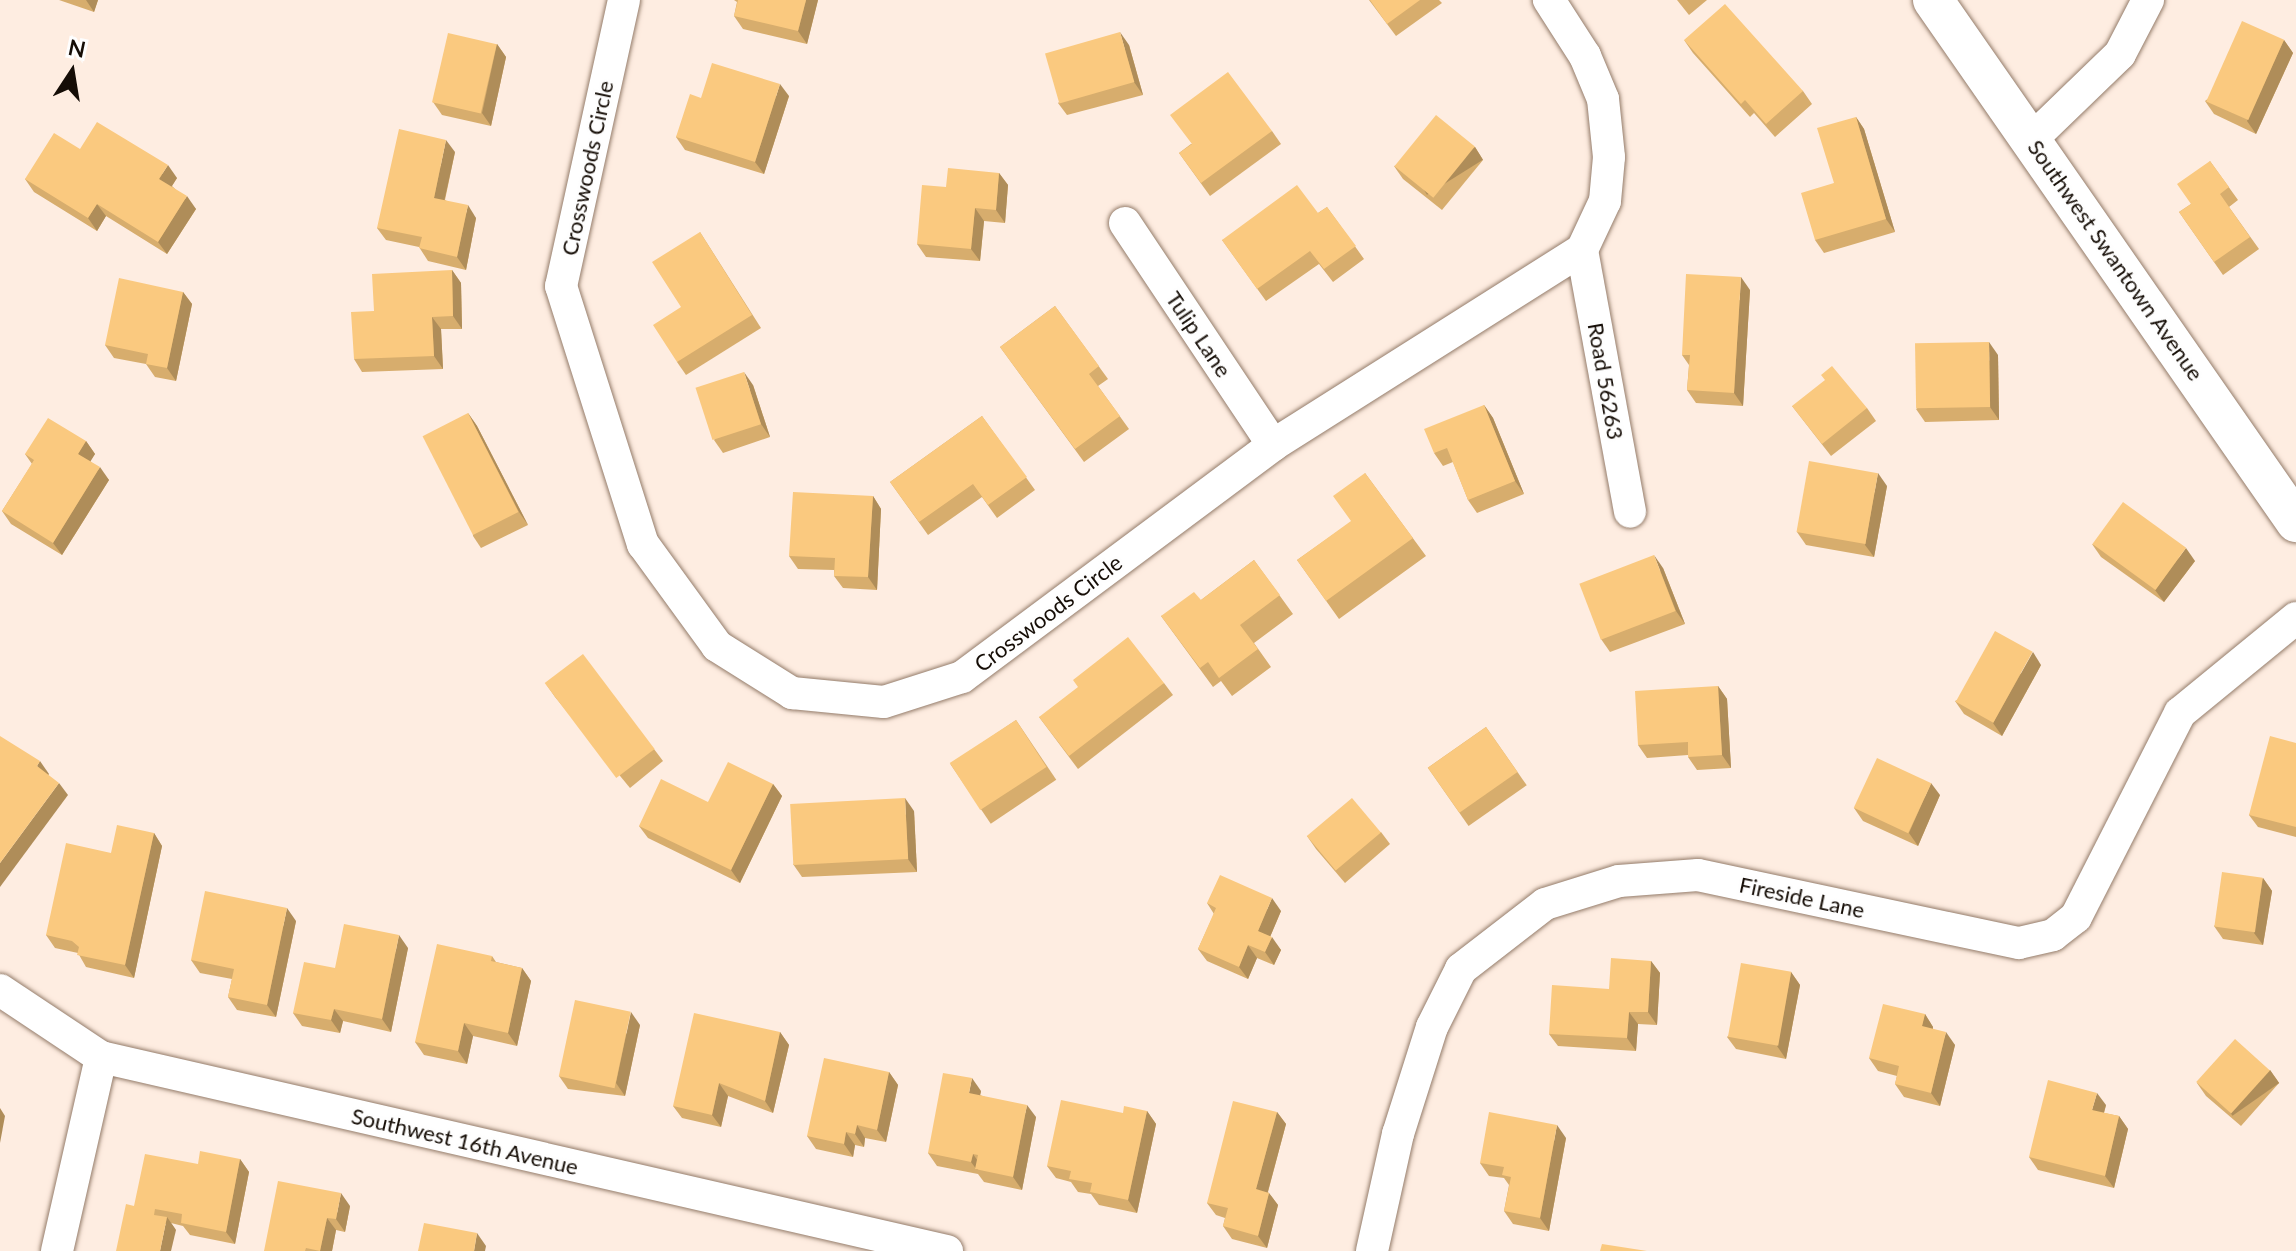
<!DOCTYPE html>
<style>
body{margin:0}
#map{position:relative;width:2296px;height:1251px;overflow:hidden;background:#feede1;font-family:Lato,sans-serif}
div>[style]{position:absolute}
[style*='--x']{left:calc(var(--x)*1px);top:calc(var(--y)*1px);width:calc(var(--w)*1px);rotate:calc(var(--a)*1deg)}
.roads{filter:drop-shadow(0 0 2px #947c6a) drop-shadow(0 0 2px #947c6a)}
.minor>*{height:32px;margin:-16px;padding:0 16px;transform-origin:16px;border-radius:16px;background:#fff}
.tertiary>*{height:40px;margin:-20px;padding:0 20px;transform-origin:20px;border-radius:20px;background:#fff}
.wall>*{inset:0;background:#d7ad6d;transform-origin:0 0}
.shaded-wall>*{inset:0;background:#af8d59;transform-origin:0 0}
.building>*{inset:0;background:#fac97f;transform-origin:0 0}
span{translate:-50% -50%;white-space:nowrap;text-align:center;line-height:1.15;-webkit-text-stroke:6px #fefefe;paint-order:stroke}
.street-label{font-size:22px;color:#150d06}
.north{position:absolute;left:32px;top:32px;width:80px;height:80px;-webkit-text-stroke:6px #fefefe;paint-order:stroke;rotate:12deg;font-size:22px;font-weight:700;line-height:32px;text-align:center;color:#150d06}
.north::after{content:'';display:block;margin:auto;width:28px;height:36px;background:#150d06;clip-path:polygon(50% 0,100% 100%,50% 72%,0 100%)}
</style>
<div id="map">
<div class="roads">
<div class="minor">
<i style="--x:624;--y:0;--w:293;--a:102.4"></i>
<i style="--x:561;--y:286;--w:271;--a:72.4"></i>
<i style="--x:643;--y:544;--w:126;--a:54"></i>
<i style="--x:717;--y:646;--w:89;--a:32.1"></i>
<i style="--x:792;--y:693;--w:92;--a:5.6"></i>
<i style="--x:884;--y:702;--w:82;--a:-17.8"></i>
<i style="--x:962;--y:677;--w:388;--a:-36.7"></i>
<i style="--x:1273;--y:445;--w:365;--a:-32.3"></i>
<i style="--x:1582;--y:250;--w:54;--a:-64.9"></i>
<i style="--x:1605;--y:201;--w:44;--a:-84.8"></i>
<i style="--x:1609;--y:157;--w:58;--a:-95.9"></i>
<i style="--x:1603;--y:99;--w:47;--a:-112.7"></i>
<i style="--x:1585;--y:56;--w:67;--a:-122.7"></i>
<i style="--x:2032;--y:139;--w:122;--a:-44"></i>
<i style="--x:2120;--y:54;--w:61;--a:-62.6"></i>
<i style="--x:1125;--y:223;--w:267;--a:56.3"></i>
<i style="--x:1582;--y:250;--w:266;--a:79.6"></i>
<i style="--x:0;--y:990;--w:121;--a:33.6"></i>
<i style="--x:101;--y:1057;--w:868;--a:12.92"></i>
<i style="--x:57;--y:1251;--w:199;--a:-77.2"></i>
<i style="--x:1372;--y:1251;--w:120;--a:-77.5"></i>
<i style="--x:1398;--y:1134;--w:112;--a:-72.4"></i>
<i style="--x:1432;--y:1027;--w:65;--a:-63.4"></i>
<i style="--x:1461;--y:969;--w:106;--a:-37.7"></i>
<i style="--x:1545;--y:904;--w:77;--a:-17.3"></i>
<i style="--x:1619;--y:881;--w:79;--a:-4.3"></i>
<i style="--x:1698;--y:875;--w:328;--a:12"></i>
<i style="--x:2019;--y:943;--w:35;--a:-13"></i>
<i style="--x:2053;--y:935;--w:29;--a:-38"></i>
<i style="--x:2076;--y:917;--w:229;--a:-63"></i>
<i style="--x:2180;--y:713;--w:150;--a:-39.3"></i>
</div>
<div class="tertiary">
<i style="--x:1933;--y:0;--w:636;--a:55.19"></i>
</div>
</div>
<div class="wall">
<i style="clip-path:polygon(59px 0,98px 0,94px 12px)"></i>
<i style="clip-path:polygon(734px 0,818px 0,807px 44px,743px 29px,734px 16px,737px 2px)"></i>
<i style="clip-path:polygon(1369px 0,1439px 0,1442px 3px,1396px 36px)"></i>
<i style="clip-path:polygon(1677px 0,1707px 0,1689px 15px)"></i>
<i style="clip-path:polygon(1684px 40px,1803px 91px,1812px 104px,1775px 137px,1754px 113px,1750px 117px,1693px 53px)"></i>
<i style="clip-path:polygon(2284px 40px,2293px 53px,2256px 134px,2214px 114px,2205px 101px)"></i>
<i style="clip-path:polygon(497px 44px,506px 57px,491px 126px,442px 115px,433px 102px)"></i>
<i style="clip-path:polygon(1129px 45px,1143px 95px,1067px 115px,1058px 103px)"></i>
<i style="clip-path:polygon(789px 96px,764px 174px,685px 150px,676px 137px,701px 98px)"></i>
<i style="clip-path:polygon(1856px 117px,1864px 129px,1895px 232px,1824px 253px,1815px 240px)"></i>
<i style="clip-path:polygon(1272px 131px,1281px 144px,1210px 196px,1179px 153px,1191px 144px)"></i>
<i style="clip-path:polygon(1475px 147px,1483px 160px,1442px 210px,1403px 179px,1394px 166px)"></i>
<i style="clip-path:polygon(80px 149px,177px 178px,172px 186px,196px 209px,167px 254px,106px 216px,97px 231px,34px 192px,25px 179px)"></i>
<i style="clip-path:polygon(455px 152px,445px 200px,476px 218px,466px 270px,428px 261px,419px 247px,386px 240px,377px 228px)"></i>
<i style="clip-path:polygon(2210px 161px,2238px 200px,2229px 207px,2259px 249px,2223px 275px,2179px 212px,2191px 204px)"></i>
<i style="clip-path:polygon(999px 173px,1008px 185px,1005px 223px,984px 221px,980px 261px,926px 257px,917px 244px,946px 187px)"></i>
<i style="clip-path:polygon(1327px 207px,1364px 259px,1333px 282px,1319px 264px,1266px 301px,1222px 240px,1318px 213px)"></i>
<i style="clip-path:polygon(700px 232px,761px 328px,686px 375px,677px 362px,681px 307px)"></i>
<i style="clip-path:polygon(452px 270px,461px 283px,462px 329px,441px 329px,443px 369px,362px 372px,354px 359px,374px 311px)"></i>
<i style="clip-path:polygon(1750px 290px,1743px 406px,1696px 403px,1687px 390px,1689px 365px,1682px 355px)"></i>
<i style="clip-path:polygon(183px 292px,192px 304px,176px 381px,155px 377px,146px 364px,114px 358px,105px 345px)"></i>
<i style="clip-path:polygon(1055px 306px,1108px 379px,1098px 386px,1129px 429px,1084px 462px,1000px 347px)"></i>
<i style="clip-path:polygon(1998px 355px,1999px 420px,1925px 422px,1916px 409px)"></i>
<i style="clip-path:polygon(753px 385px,770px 437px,723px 453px,714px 440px)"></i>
<i style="clip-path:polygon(1484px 405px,1493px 418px,1524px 494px,1477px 513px,1468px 500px,1453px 462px,1443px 466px,1434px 453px)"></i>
<i style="clip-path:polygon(1792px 406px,1867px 408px,1876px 421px,1831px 456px)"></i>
<i style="clip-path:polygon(468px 413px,477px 426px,528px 525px,481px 548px,473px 536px)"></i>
<i style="clip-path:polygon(982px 416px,1035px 490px,997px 518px,982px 497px,928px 535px,890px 482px)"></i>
<i style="clip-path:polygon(86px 441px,95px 454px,90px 461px,109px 480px,62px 555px,11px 524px,2px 511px,32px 464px,25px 454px)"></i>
<i style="clip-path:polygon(1365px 473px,1426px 556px,1339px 619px,1297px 560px,1351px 522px)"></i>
<i style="clip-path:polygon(1887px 486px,1874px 557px,1806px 545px,1797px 532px)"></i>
<i style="clip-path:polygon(873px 496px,881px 509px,877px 590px,843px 588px,834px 576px,834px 570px,798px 569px,789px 556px)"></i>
<i style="clip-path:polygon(2092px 544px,2195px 561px,2164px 602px,2101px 557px)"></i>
<i style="clip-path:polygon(1254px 560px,1293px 614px,1254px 643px,1271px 667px,1232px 696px,1221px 681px,1213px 687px,1161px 616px,1201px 600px)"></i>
<i style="clip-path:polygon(1663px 568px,1685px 624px,1610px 652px,1601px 639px)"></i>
<i style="clip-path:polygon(2041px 665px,2002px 736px,1964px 714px,1955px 701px)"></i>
<i style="clip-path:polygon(1164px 683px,1173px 695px,1078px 769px,1039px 717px)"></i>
<i style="clip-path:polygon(546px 684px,654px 749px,663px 761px,630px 788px,555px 697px)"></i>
<i style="clip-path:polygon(1718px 686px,1727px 699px,1731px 768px,1697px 770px,1688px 757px,1688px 755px,1647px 758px,1638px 745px)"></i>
<i style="left:1016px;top:720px;width:72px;height:79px;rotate:56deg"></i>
<i style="left:1486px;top:727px;width:71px;height:71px;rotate:55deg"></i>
<i style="clip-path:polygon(2296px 743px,2296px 837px,2258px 827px,2249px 815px)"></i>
<i style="clip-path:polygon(773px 784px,782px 796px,740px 883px,648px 838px,639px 826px,708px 802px)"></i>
<i style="clip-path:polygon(1940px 795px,1918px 846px,1863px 821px,1854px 808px)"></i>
<i style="clip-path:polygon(914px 811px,917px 872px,802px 877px,793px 864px)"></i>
<i style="clip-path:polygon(1381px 832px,1390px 844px,1345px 883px,1316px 849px,1307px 836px)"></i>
<i style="clip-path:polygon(154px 833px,162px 846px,134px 978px,86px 967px,78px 953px,55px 948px,46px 935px,111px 853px)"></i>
<i style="clip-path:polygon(2263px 878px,2272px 891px,2263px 945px,2223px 939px,2214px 926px)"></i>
<i style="clip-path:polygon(1207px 903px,1281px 911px,1270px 937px,1281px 950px,1274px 965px,1257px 958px,1248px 979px,1207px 961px,1198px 949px,1214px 914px)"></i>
<i style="clip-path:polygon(296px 921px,276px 1017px,237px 1010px,228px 997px,232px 979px,200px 973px,191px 960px)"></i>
<i style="clip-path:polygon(408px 948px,391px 1032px,343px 1021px,340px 1033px,302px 1026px,293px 1013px,335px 968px)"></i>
<i style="clip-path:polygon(492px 956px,496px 962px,522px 968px,531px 981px,517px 1046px,473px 1036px,467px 1064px,424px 1055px,415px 1042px)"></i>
<i style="clip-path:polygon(1651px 961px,1660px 973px,1657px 1025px,1638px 1024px,1636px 1051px,1558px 1046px,1549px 1034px,1609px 989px)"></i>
<i style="clip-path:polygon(1791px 972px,1800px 985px,1786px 1059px,1736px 1049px,1727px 1037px)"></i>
<i style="clip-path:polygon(1925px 1014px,1933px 1027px,1933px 1029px,1955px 1045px,1940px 1106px,1904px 1097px,1895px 1084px,1897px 1076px,1878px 1071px,1869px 1058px)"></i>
<i style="clip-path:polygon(640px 1025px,625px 1096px,568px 1089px,559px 1076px)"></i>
<i style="clip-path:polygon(780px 1032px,789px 1045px,773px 1113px,728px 1096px,721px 1127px,682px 1118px,673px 1106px)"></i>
<i style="clip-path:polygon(2270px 1070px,2279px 1083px,2241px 1126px,2206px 1096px,2197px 1083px)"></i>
<i style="clip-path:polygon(889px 1072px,898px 1085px,886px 1142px,865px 1138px,864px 1147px,855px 1145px,853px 1157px,816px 1149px,807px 1136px)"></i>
<i style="clip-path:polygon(981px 1091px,980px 1095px,1036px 1117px,1022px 1190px,984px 1182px,978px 1174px,937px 1166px,928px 1153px)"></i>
<i style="clip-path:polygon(2106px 1105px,2104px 1113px,2119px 1116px,2128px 1129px,2114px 1188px,2038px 1170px,2029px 1157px)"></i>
<i style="clip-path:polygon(1147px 1111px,1156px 1124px,1137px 1213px,1099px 1205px,1091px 1194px,1078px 1192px,1071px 1182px,1056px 1178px,1047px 1166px,1123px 1113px)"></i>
<i style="clip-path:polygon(1277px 1112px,1286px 1124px,1268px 1192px,1278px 1205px,1267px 1248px,1232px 1239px,1223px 1226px,1225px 1218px,1216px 1215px,1207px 1203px)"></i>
<i style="clip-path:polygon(1566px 1138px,1549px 1231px,1513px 1224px,1504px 1211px,1509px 1185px,1504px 1178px,1489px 1176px,1480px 1163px)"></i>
<i style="clip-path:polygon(240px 1159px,249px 1172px,235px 1244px,190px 1235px,183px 1226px,171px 1223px,176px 1230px,134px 1206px,198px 1164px)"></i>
<i style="clip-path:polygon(350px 1206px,345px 1232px,336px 1230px,332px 1251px,264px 1251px)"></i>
</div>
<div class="shaded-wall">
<i style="clip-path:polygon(86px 0,98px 0,94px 12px)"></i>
<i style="clip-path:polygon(806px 0,818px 0,807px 44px,798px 31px)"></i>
<i style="clip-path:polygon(1120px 32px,1129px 45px,1143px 95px,1134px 82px)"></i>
<i style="clip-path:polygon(2284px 40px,2293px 53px,2256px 134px,2247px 121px)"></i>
<i style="clip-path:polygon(497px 44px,506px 57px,491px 126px,482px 113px)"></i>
<i style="clip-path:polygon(780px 84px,789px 96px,764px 174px,755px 162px)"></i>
<i style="clip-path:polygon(1856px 117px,1864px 129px,1895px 232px,1886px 219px)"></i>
<i style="clip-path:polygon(446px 140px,455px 152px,442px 211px,434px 198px)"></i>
<i style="left:1475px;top:147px;width:15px;height:66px;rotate:58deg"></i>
<i style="clip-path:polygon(168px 165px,177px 178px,168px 192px,159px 179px)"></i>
<i style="clip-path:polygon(999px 173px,1008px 185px,1005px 223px,996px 210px)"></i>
<i style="clip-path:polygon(187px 196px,196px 209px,167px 254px,158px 242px)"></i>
<i style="clip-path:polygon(97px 204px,106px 216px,97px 231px,88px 218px)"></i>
<i style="clip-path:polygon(468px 205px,476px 218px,466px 270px,457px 257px)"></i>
<i style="clip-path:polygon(975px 208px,984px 221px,980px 261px,971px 249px)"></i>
<i style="clip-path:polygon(452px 270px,461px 283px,462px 329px,453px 316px)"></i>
<i style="clip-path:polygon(1741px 277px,1750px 290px,1743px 406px,1734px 393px)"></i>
<i style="clip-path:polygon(183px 292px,192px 304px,176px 381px,167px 368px)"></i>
<i style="clip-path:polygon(432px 317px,441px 329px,443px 369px,434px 356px)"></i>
<i style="clip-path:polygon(1989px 342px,1998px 355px,1999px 420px,1990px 407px)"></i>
<i style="clip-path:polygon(744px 372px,753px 385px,770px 437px,761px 424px)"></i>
<i style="clip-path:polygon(1484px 405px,1493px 418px,1524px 494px,1515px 481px)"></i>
<i style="clip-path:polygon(468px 413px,477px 426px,528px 525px,519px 512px)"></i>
<i style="clip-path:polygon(86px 441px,95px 454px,87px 467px,78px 454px)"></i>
<i style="clip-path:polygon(100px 467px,109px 480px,62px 555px,53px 543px)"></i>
<i style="clip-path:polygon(1878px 473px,1887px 486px,1874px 557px,1865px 545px)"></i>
<i style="clip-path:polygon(873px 496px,881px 509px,877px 590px,868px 577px)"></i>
<i style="clip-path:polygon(2186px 548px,2195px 561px,2164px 602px,2155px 590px)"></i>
<i style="clip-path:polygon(1654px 555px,1663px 568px,1685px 624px,1676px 611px)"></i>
<i style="clip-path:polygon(2033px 652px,2041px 665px,2002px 736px,1993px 723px)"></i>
<i style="clip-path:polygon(1718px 686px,1727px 699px,1731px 768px,1722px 755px)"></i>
<i style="clip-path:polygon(40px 761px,49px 774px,46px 779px,37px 766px)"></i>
<i style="clip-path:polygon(59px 783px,68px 795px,0 887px,0 863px)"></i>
<i style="clip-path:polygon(1931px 783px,1940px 795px,1918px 846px,1909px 833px)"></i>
<i style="clip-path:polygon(773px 784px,782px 796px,740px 883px,731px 870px)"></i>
<i style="clip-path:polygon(905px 798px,914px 811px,917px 872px,908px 859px)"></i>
<i style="clip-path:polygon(154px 833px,162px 846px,134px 978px,125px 965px)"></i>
<i style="clip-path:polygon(2263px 878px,2272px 891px,2263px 945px,2254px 933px)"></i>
<i style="clip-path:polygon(1272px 898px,1281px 911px,1267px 944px,1258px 931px)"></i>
<i style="clip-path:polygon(287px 908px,296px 921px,276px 1017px,267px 1005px)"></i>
<i style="clip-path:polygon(399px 935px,408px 948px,391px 1032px,382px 1019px)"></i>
<i style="clip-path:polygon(1272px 937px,1281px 950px,1274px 965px,1265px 952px)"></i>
<i style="clip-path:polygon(1248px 945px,1257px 958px,1248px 979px,1239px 967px)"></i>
<i style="clip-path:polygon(1651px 961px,1660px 973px,1657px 1025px,1648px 1012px)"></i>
<i style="clip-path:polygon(522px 968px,531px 981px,517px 1046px,508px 1033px)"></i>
<i style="clip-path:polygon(1791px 972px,1800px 985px,1786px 1059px,1777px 1046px)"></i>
<i style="clip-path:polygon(334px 1009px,343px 1021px,340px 1033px,331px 1020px)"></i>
<i style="clip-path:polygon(631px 1012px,640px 1025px,625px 1096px,616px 1083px)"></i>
<i style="clip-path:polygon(1629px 1012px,1638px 1024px,1636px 1051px,1627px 1038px)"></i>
<i style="clip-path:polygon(1925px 1014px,1933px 1027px,1931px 1039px,1922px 1026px)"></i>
<i style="clip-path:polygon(464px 1023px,473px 1036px,467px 1064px,458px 1051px)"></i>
<i style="clip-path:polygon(780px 1032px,789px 1045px,773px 1113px,765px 1101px)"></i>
<i style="clip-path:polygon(1946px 1032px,1955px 1045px,1940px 1106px,1931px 1093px)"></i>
<i style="left:2270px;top:1070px;width:16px;height:57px;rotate:55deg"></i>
<i style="clip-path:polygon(889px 1072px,898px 1085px,886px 1142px,877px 1130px)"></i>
<i style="clip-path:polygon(972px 1078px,981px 1091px,978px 1106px,969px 1093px)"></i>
<i style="clip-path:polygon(719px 1083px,728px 1096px,721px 1127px,712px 1115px)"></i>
<i style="clip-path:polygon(2097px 1093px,2106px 1105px,2101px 1123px,2092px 1110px)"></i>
<i style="clip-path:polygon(1027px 1105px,1036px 1117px,1022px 1190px,1013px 1177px)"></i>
<i style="clip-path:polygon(0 1108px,5px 1116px,0 1143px)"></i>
<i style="clip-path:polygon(1147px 1111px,1156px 1124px,1137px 1213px,1128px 1200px)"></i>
<i style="clip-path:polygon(1277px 1112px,1286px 1124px,1265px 1202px,1256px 1189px)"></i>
<i style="clip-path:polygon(2119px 1116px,2128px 1129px,2114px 1188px,2105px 1176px)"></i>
<i style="clip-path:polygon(857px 1125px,865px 1138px,864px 1147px,855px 1134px)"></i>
<i style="clip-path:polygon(1557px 1125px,1566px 1138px,1549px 1231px,1540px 1218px)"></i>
<i style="clip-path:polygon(846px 1132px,855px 1145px,853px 1157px,844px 1144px)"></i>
<i style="clip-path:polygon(973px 1154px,982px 1167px,977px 1170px,971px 1162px)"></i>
<i style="clip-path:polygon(240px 1159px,249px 1172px,235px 1244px,226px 1232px)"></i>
<i style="clip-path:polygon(341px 1193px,350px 1206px,345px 1232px,336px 1219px)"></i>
<i style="clip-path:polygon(1269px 1193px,1278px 1205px,1267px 1248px,1258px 1236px)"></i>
<i style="clip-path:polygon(167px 1217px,176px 1230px,171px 1251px,160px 1251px)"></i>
<i style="clip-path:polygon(327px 1218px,336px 1230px,332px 1251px,320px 1251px)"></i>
<i style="clip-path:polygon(477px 1233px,486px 1246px,485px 1251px,474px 1251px)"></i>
</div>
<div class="building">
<i style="clip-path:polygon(738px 0,806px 0,798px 31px,734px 16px)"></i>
<i style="clip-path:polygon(1370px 0,1420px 0,1387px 24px)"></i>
<i style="clip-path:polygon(1725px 4px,1803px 91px,1766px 124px,1745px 100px,1741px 104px,1684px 40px)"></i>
<i style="left:2242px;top:21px;width:46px;height:88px;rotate:24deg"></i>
<i style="left:1120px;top:32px;width:52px;height:78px;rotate:74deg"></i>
<i style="left:448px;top:33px;width:50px;height:71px;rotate:13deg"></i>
<i style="clip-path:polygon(712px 63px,780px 84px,755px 162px,676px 137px,690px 94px,701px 98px)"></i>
<i style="clip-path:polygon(1228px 72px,1272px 131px,1201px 183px,1179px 153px,1192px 144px,1170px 115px)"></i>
<i style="left:1436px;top:115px;width:50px;height:66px;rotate:39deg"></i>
<i style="clip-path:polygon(1856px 117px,1886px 219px,1815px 240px,1801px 193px,1834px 183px,1817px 128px)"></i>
<i style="clip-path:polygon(97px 122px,168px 165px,159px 179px,187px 196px,158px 242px,97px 204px,88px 218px,25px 179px,54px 133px,80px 149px)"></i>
<i style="clip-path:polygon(399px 129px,446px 140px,434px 198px,468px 205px,457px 257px,419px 248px,422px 237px,377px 228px)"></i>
<i style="clip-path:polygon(2210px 161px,2229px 187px,2220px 194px,2250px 237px,2214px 262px,2179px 212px,2191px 204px,2177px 184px)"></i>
<i style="clip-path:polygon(948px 168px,999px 173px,996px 210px,975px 208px,971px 249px,917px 244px,922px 185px,946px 187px)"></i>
<i style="clip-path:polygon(1297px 185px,1318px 213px,1327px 207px,1356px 246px,1324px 269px,1310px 251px,1257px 289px,1222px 240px)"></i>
<i style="clip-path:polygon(700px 232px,752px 315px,677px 362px,653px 325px,681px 307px,652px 262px)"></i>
<i style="clip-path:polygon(452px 270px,453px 316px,432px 317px,434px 356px,354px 359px,351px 312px,374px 311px,372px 274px)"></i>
<i style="clip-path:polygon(1686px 274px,1741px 277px,1734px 393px,1687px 390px,1690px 355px,1682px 355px)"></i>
<i style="clip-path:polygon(119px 278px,183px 292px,167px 368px,146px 364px,148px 354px,105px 345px)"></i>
<i style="clip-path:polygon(1055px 306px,1099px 366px,1089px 374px,1120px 416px,1075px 449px,1000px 347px)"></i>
<i style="left:1989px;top:342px;width:65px;height:74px;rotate:89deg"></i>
<i style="clip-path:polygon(1832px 366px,1867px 408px,1822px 444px,1792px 406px,1825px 380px,1821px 375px)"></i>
<i style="left:744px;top:372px;width:55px;height:51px;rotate:72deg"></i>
<i style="clip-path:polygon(1484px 405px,1515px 481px,1468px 500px,1447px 448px,1434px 453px,1424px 429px)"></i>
<i style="left:468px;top:413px;width:111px;height:51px;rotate:63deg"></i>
<i style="clip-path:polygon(982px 416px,1027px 477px,988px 505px,973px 484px,919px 522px,890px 482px)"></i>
<i style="clip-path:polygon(48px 418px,86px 441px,78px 454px,100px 467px,53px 543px,2px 511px,34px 460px,25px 454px)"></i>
<i style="left:1809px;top:461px;width:70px;height:72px;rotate:10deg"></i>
<i style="clip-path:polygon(1365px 473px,1413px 538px,1326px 601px,1297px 560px,1351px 521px,1333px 496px)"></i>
<i style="clip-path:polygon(793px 492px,873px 496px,868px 577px,834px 576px,835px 558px,789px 556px)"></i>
<i style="left:2123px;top:502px;width:78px;height:52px;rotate:36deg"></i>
<i style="left:1654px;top:555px;width:60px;height:80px;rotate:69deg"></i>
<i style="clip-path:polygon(1254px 560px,1280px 595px,1240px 625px,1258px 649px,1219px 678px,1208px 662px,1200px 668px,1161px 616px,1194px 592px,1201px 600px)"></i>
<i style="left:1995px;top:631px;width:43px;height:81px;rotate:29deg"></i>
<i style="clip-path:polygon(1128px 637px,1164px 683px,1069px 756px,1039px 717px,1078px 687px,1073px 680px)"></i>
<i style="left:583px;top:654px;width:119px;height:48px;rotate:53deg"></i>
<i style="clip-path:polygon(1718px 686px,1722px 755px,1688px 757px,1688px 742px,1638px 745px,1635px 691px)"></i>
<i style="left:1016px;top:720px;width:56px;height:79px;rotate:57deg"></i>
<i style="left:1486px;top:727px;width:55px;height:71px;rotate:55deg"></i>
<i style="clip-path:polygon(0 736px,40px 761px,37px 766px,59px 783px,0 863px)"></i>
<i style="clip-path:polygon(2270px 736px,2296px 743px,2296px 827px,2249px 815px)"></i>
<i style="left:1877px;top:758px;width:60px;height:55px;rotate:25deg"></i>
<i style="clip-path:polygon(728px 762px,773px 784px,731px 870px,639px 826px,661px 779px,708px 802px)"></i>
<i style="left:905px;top:798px;width:61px;height:115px;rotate:87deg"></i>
<i style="left:1352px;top:798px;width:45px;height:59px;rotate:50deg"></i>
<i style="clip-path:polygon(117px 825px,154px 833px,125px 965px,77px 955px,79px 947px,72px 941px,46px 935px,66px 843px,111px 853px)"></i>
<i style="left:2222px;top:872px;width:41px;height:55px;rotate:8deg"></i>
<i style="clip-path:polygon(1220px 875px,1272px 898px,1258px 931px,1272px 937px,1265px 952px,1248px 945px,1239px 967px,1198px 949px,1216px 908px,1207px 903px)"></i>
<i style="clip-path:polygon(205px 891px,287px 908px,267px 1005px,228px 997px,234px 969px,191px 960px)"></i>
<i style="clip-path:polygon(344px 924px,399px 935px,382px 1019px,334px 1009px,331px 1020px,293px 1013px,304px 962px,335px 968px)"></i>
<i style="clip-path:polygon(437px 944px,492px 956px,491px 961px,522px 968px,508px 1033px,464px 1023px,458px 1051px,415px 1042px)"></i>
<i style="clip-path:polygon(1611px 958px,1651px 961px,1648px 1012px,1629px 1012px,1627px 1038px,1549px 1034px,1552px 985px,1609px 989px)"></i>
<i style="left:1741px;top:963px;width:51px;height:75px;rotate:10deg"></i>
<i style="left:575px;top:1000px;width:57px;height:78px;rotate:12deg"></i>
<i style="clip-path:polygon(1883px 1004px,1925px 1014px,1922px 1026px,1946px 1032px,1931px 1093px,1895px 1084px,1899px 1066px,1869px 1058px)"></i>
<i style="clip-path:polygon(694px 1013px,780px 1032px,765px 1101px,719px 1083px,712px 1115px,673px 1106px)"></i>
<i style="left:2235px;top:1039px;width:47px;height:58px;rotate:42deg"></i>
<i style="clip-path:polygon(824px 1058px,889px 1072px,877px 1130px,857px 1125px,855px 1134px,846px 1132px,844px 1144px,807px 1136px)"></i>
<i style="clip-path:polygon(943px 1073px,972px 1078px,969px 1093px,1027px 1105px,1013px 1177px,975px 1169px,978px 1155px,973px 1154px,971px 1162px,928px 1153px)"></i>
<i style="clip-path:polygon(2048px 1080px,2097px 1093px,2092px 1110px,2119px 1116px,2105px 1176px,2029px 1157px)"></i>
<i style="clip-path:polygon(1061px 1100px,1123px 1113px,1124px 1106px,1147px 1111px,1128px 1200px,1090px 1192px,1092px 1183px,1069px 1179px,1071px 1171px,1047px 1166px)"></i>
<i style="clip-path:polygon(1233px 1101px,1277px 1112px,1256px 1189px,1269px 1193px,1258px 1236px,1223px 1226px,1228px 1208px,1207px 1203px)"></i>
<i style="clip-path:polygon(1489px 1112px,1557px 1125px,1540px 1218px,1504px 1211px,1511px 1177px,1502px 1175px,1504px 1167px,1480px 1163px)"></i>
<i style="clip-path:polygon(200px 1151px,240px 1159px,226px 1232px,181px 1223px,182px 1214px,155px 1209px,154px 1215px,167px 1217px,160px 1251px,116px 1251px,126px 1204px,134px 1206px,145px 1154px,198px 1164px)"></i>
<i style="clip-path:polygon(278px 1181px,341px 1193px,336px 1219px,327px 1218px,320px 1251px,306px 1248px,305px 1251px,264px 1251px)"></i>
<i style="clip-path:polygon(424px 1223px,477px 1233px,474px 1251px,418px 1251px)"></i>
<i style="clip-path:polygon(1602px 1244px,1647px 1251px,1600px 1251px)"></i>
</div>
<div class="street-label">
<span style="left:587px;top:168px;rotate:-78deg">Crosswoods Circle</span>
<span style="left:2116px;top:260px;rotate:55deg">Southwest Swantown Avenue</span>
<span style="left:1199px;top:334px;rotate:56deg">Tulip Lane</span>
<span style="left:1606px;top:381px;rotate:80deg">Road 56263</span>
<span style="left:1048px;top:613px;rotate:-37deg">Crosswoods Circle</span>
<span style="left:1802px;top:897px;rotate:12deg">Fireside Lane</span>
<span style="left:465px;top:1141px;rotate:13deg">Southwest 16th Avenue</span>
</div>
<div class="north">N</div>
</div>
